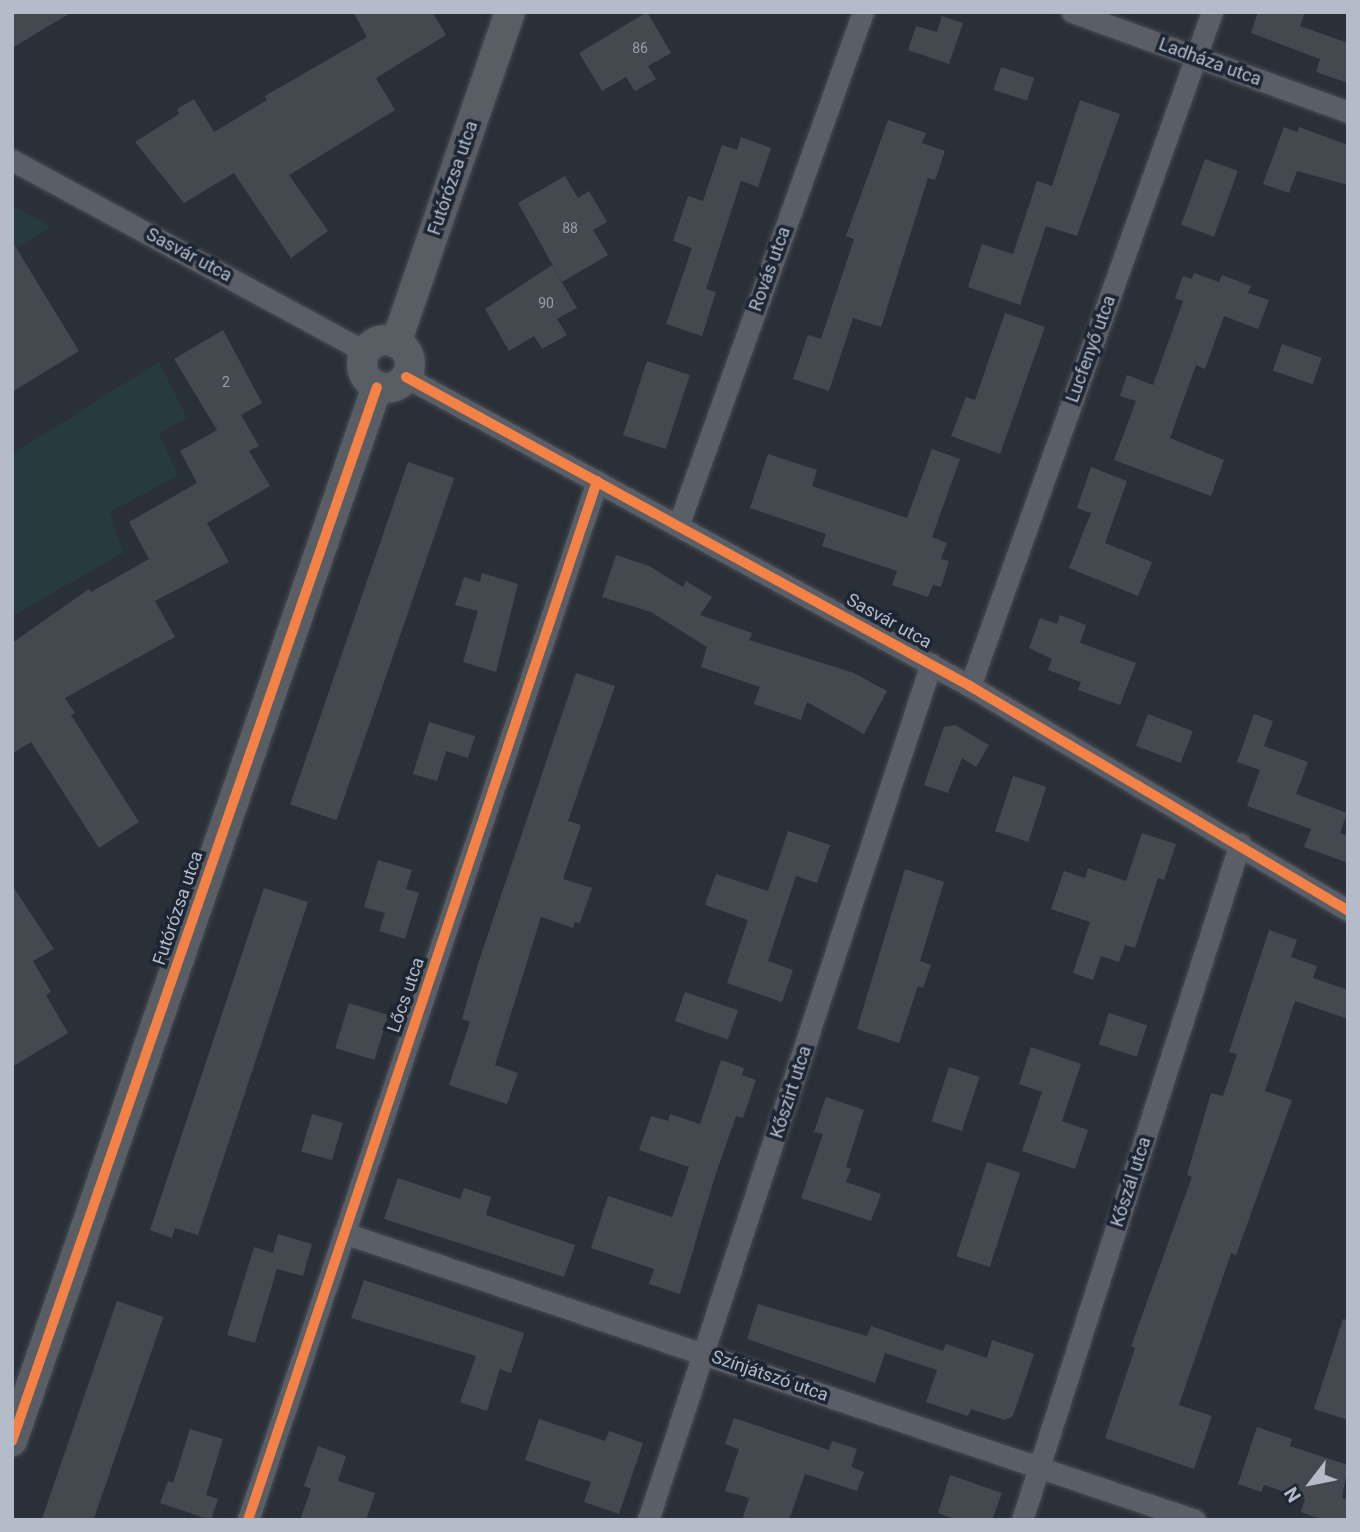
<!DOCTYPE html>
<meta charset="utf-8">
<style>
body{margin:0}
#map{position:relative;width:1360px;height:1532px;overflow:hidden;background:#2a3038;font-family:Roboto,sans-serif}
div>[style]{position:absolute}
[style*='--x']{left:calc(var(--x)*1px);top:calc(var(--y)*1px);width:calc(var(--w)*1px);rotate:calc(var(--a)*1deg)}
.green>*{inset:0;background:#273a3e}
.building>*{inset:0;background:#444950;transform-origin:0 0}
.roads{filter:drop-shadow(0 0 2px #484c53) drop-shadow(0 0 2px #484c53)}
.street>*{height:21px;margin:-10.5px;padding:0 10.5px;transform-origin:10.5px;border-radius:10.5px;background:#5a5e66}
.secondary>*{height:30px;margin:-15px;padding:0 15px;transform-origin:15px;border-radius:15px;background:#595d64}
.secondary>.ring{margin:-15px;padding:0;box-sizing:content-box;background:none;border:30px solid #595d64;border-radius:50%}
.cycleway>*{height:10px;margin:-5px;padding:0 5px;transform-origin:5px;border-radius:5px;background:#f48246}
span{translate:-50% -50%;white-space:nowrap;text-align:center;line-height:1.15;-webkit-text-stroke:7px #1d2633;paint-order:stroke}
.number-label{font-size:14px;color:#989fab}
.number-label span{-webkit-text-stroke-width:0}
.street-label{font-size:18px;color:#b4bcc9}
.frame{position:absolute;inset:0;border:14px solid #b4bcc9;pointer-events:none}
.north{position:absolute;left:1276px;top:1448px;width:70px;height:70px;-webkit-text-stroke:5px #1d2633;paint-order:stroke;rotate:238deg;font-size:19px;font-weight:700;line-height:28px;text-align:center;color:#b4bcc9}
.north::after{content:'';display:block;margin:auto;width:24px;height:32px;background:#b4bcc9;clip-path:polygon(50% 0,100% 100%,50% 72%,0 100%)}
</style>
<div id="map">
<div class="green">
<i style="clip-path:polygon(12px 205px,51px 227px,12px 251px)"></i>
<i style="clip-path:polygon(159px 362px,187px 418px,159px 433px,178px 475px,110px 512px,123px 553px,12px 616px,12px 454px)"></i>
</div>
<div class="building">
<i style="clip-path:polygon(12px 12px,72px 12px,12px 48px)"></i>
<i style="clip-path:polygon(353px 12px,432px 12px,446px 35px,376px 78px,395px 110px,289px 175px,328px 231px,291px 258px,234px 173px,184px 203px,135px 142px,179px 114px,177px 109px,194px 99px,214px 132px,267px 100px,265px 96px,367px 37px)"></i>
<i style="clip-path:polygon(647px 12px,671px 53px,648px 66px,656px 79px,635px 91px,626px 77px,602px 91px,579px 53px)"></i>
<i style="clip-path:polygon(1258px 12px,1305px 12px,1300px 26px,1348px 43px,1348px 83px,1316px 72px,1320px 59px,1251px 33px)"></i>
<i style="clip-path:polygon(942px 16px,963px 23px,949px 64px,908px 50px,916px 26px,937px 32px)"></i>
<i style="left:1001px;top:67px;width:35px;height:24px;rotate:18deg"></i>
<i style="clip-path:polygon(1080px 100px,1120px 114px,1077px 236px,1046px 226px,1020px 305px,968px 287px,982px 244px,1013px 254px,1037px 181px,1052px 186px)"></i>
<i style="clip-path:polygon(888px 120px,926px 133px,922px 143px,945px 151px,935px 180px,928px 178px,881px 327px,853px 318px,829px 391px,793px 379px,808px 335px,821px 339px,854px 239px,846px 236px)"></i>
<i style="clip-path:polygon(1284px 127px,1297px 132px,1299px 127px,1348px 145px,1348px 185px,1297px 171px,1289px 193px,1263px 184px)"></i>
<i style="clip-path:polygon(741px 137px,771px 148px,758px 187px,741px 181px,706px 289px,716px 292px,702px 336px,666px 324px,692px 248px,673px 241px,688px 196px,703px 201px,722px 145px,737px 150px)"></i>
<i style="left:1205px;top:159px;width:35px;height:70px;rotate:20deg"></i>
<i style="clip-path:polygon(565px 176px,578px 198px,589px 191px,607px 222px,593px 230px,608px 255px,562px 282px,518px 203px)"></i>
<i style="clip-path:polygon(12px 241px,79px 351px,12px 392px)"></i>
<i style="clip-path:polygon(552px 265px,577px 308px,557px 319px,567px 335px,542px 349px,534px 336px,509px 351px,485px 309px)"></i>
<i style="clip-path:polygon(1194px 273px,1219px 282px,1222px 275px,1251px 286px,1248px 293px,1269px 300px,1258px 329px,1224px 316px,1205px 369px,1196px 365px,1170px 438px,1224px 460px,1211px 496px,1114px 460px,1136px 401px,1120px 396px,1127px 375px,1153px 385px,1183px 301px,1175px 298px,1183px 276px,1192px 279px)"></i>
<i style="clip-path:polygon(1005px 313px,1045px 327px,1000px 454px,951px 436px,966px 397px,975px 400px)"></i>
<i style="clip-path:polygon(223px 330px,262px 403px,241px 415px,259px 446px,249px 451px,270px 486px,207px 523px,229px 562px,155px 601px,175px 637px,65px 698px,75px 713px,71px 715px,139px 822px,99px 848px,31px 742px,12px 754px,12px 643px,89px 589px,91px 592px,149px 559px,129px 522px,197px 483px,180px 451px,217px 430px,174px 359px)"></i>
<i style="left:1282px;top:344px;width:42px;height:28px;rotate:19deg"></i>
<i style="left:647px;top:361px;width:45px;height:78px;rotate:18deg"></i>
<i style="clip-path:polygon(932px 449px,960px 459px,932px 537px,947px 543px,941px 559px,949px 561px,941px 587px,933px 585px,928px 597px,892px 585px,897px 571px,822px 546px,826px 534px,750px 508px,768px 454px,817px 470px,812px 486px,907px 518px)"></i>
<i style="left:408px;top:462px;width:49px;height:362px;rotate:19deg"></i>
<i style="clip-path:polygon(1091px 467px,1127px 481px,1105px 543px,1152px 562px,1138px 596px,1069px 568px,1091px 513px,1077px 508px)"></i>
<i style="clip-path:polygon(616px 555px,649px 566px,683px 587px,686px 581px,712px 597px,700px 615px,752px 633px,749px 640px,854px 673px,887px 691px,864px 734px,807px 702px,801px 720px,754px 704px,760px 687px,701px 667px,707px 647px,651px 612px,602px 597px)"></i>
<i style="clip-path:polygon(482px 573px,518px 584px,496px 672px,463px 662px,478px 611px,455px 605px,464px 577px,480px 582px)"></i>
<i style="clip-path:polygon(1060px 615px,1086px 625px,1080px 643px,1136px 663px,1120px 705px,1078px 690px,1081px 682px,1048px 670px,1052px 659px,1029px 648px,1040px 618px,1057px 624px)"></i>
<i style="clip-path:polygon(576px 673px,615px 686px,568px 821px,581px 825px,563px 879px,592px 888px,580px 923px,575px 922px,573px 928px,541px 917px,495px 1065px,518px 1073px,507px 1104px,449px 1085px,470px 1022px,462px 1019px,478px 964px)"></i>
<i style="left:1148px;top:714px;width:48px;height:34px;rotate:21deg"></i>
<i style="clip-path:polygon(1254px 714px,1273px 721px,1264px 746px,1308px 762px,1296px 794px,1347px 813px,1340px 833px,1348px 836px,1348px 863px,1304px 847px,1311px 829px,1247px 806px,1260px 770px,1237px 762px)"></i>
<i style="clip-path:polygon(429px 722px,475px 736px,468px 758px,446px 751px,437px 781px,413px 774px)"></i>
<i style="clip-path:polygon(955px 725px,989px 745px,976px 767px,962px 758px,948px 793px,924px 785px,944px 727px)"></i>
<i style="left:1013px;top:776px;width:35px;height:58px;rotate:18deg"></i>
<i style="clip-path:polygon(788px 831px,830px 845px,817px 883px,796px 876px,768px 961px,793px 970px,782px 1002px,727px 983px,748px 920px,705px 905px,716px 874px,768px 891px)"></i>
<i style="clip-path:polygon(1142px 833px,1176px 844px,1164px 880px,1158px 878px,1135px 948px,1125px 945px,1119px 962px,1101px 956px,1093px 980px,1073px 973px,1090px 922px,1051px 909px,1064px 871px,1085px 878px,1088px 868px,1126px 881px)"></i>
<i style="clip-path:polygon(378px 860px,412px 870px,406px 889px,419px 893px,405px 939px,379px 931px,385px 913px,364px 907px)"></i>
<i style="clip-path:polygon(905px 869px,944px 882px,920px 961px,931px 965px,923px 988px,918px 986px,899px 1043px,857px 1029px)"></i>
<i style="clip-path:polygon(12px 885px,54px 949px,33px 961px,51px 992px,46px 995px,68px 1033px,12px 1067px)"></i>
<i style="clip-path:polygon(264px 888px,308px 902px,198px 1235px,175px 1228px,172px 1238px,150px 1230px)"></i>
<i style="clip-path:polygon(1269px 930px,1297px 940px,1291px 957px,1317px 966px,1313px 978px,1348px 990px,1348px 1019px,1295px 1001px,1265px 1091px,1292px 1100px,1236px 1255px,1231px 1253px,1179px 1405px,1212px 1416px,1194px 1469px,1105px 1438px,1135px 1348px,1131px 1346px,1192px 1177px,1187px 1175px,1211px 1093px,1223px 1096px,1237px 1054px,1229px 1052px)"></i>
<i style="left:685px;top:992px;width:56px;height:31px;rotate:19deg"></i>
<i style="left:349px;top:1003px;width:41px;height:47px;rotate:17deg"></i>
<i style="left:1109px;top:1013px;width:40px;height:33px;rotate:18deg"></i>
<i style="clip-path:polygon(1031px 1047px,1081px 1064px,1062px 1121px,1088px 1130px,1075px 1169px,1022px 1151px,1042px 1092px,1019px 1084px)"></i>
<i style="clip-path:polygon(721px 1060px,744px 1068px,742px 1075px,756px 1080px,743px 1118px,736px 1116px,715px 1176px,680px 1294px,649px 1284px,654px 1269px,591px 1248px,608px 1196px,672px 1217px,689px 1167px,639px 1150px,651px 1116px,668px 1121px,670px 1114px,700px 1124px)"></i>
<i style="left:949px;top:1067px;width:32px;height:57px;rotate:18deg"></i>
<i style="clip-path:polygon(826px 1097px,864px 1110px,846px 1167px,851px 1169px,846px 1182px,881px 1194px,871px 1221px,801px 1198px,823px 1134px,814px 1132px)"></i>
<i style="left:312px;top:1114px;width:32px;height:39px;rotate:16deg"></i>
<i style="left:987px;top:1162px;width:35px;height:99px;rotate:18deg"></i>
<i style="clip-path:polygon(398px 1178px,460px 1199px,464px 1188px,491px 1197px,486px 1215px,575px 1245px,564px 1277px,384px 1219px)"></i>
<i style="clip-path:polygon(278px 1234px,312px 1244px,303px 1276px,277px 1269px,255px 1343px,227px 1335px,254px 1247px,273px 1253px)"></i>
<i style="clip-path:polygon(364px 1280px,524px 1333px,511px 1373px,500px 1369px,487px 1411px,460px 1402px,476px 1356px,351px 1318px)"></i>
<i style="left:117px;top:1301px;width:49px;height:230px;rotate:19deg"></i>
<i style="clip-path:polygon(758px 1304px,867px 1336px,871px 1326px,943px 1351px,946px 1344px,987px 1358px,992px 1340px,1034px 1354px,1013px 1416px,1005px 1420px,971px 1409px,968px 1416px,926px 1402px,937px 1370px,885px 1353px,875px 1383px,747px 1339px)"></i>
<i style="clip-path:polygon(1343px 1319px,1348px 1320px,1348px 1420px,1314px 1409px)"></i>
<i style="clip-path:polygon(734px 1418px,829px 1450px,832px 1441px,857px 1449px,851px 1467px,864px 1472px,857px 1491px,805px 1474px,789px 1520px,742px 1520px,749px 1498px,725px 1491px,739px 1449px,725px 1444px)"></i>
<i style="clip-path:polygon(539px 1419px,605px 1441px,609px 1431px,643px 1443px,619px 1514px,584px 1502px,591px 1482px,525px 1460px)"></i>
<i style="clip-path:polygon(1257px 1427px,1292px 1439px,1290px 1446px,1348px 1465px,1342px 1498px,1348px 1500px,1348px 1520px,1323px 1520px,1301px 1512px,1305px 1499px,1264px 1485px,1261px 1492px,1238px 1484px)"></i>
<i style="clip-path:polygon(190px 1429px,223px 1439px,206px 1495px,218px 1499px,211px 1520px,160px 1503px,168px 1481px,173px 1483px)"></i>
<i style="clip-path:polygon(318px 1446px,346px 1456px,338px 1481px,375px 1493px,366px 1520px,300px 1520px,311px 1489px,304px 1486px)"></i>
<i style="clip-path:polygon(950px 1475px,1002px 1493px,992px 1520px,957px 1520px,938px 1513px)"></i>
</div>
<div class="roads">
<div class="street">
<i style="--x:1072;--y:12;--w:294;--a:19.9"></i>
<i style="--x:12;--y:160;--w:402;--a:28.5"></i>
<i style="--x:406;--y:377;--w:643;--a:28.72"></i>
<i style="--x:970;--y:686;--w:439;--a:30.7"></i>
<i style="--x:678;--y:526;--w:546;--a:-70.21"></i>
<i style="--x:970;--y:686;--w:716;--a:-70.25"></i>
<i style="--x:344;--y:1233;--w:898;--a:18.64"></i>
<i style="--x:248;--y:1520;--w:1096;--a:-71.43"></i>
<i style="--x:648;--y:1520;--w:902;--a:-71.71"></i>
<i style="--x:1022;--y:1520;--w:711;--a:-72.15"></i>
</div>
<div class="secondary">
<i class="ring" style="left:362px;top:340px;width:18px;height:18px"></i>
<i style="--x:396;--y:343;--w:350;--a:-71"></i>
<i style="--x:12;--y:1441;--w:1115;--a:-70.9"></i>
</div>
</div>
<div class="cycleway">
<i style="--x:406;--y:377;--w:643;--a:28.72"></i>
<i style="--x:970;--y:686;--w:439;--a:30.7"></i>
<i style="--x:12;--y:1441;--w:1115;--a:-70.9"></i>
<i style="--x:248;--y:1520;--w:1096;--a:-71.43"></i>
</div>
<div class="number-label">
<span style="left:640px;top:48px">86</span>
<span style="left:570px;top:228px">88</span>
<span style="left:546px;top:303px">90</span>
<span style="left:226px;top:382px">2</span>
</div>
<div class="street-label">
<span style="left:1210px;top:62px;rotate:20deg">Ladháza utca</span>
<span style="left:453px;top:178px;rotate:-71deg">Futórózsa utca</span>
<span style="left:189px;top:255px;rotate:28deg">Sasvár utca</span>
<span style="left:770px;top:269px;rotate:-70deg">Rovás utca</span>
<span style="left:1091px;top:349px;rotate:-70deg">Lucfenyő utca</span>
<span style="left:889px;top:621px;rotate:29deg">Sasvár utca</span>
<span style="left:178px;top:908px;rotate:-71deg">Futórózsa utca</span>
<span style="left:406px;top:995px;rotate:-71deg">Lőcs utca</span>
<span style="left:791px;top:1092px;rotate:-72deg">Kőszirt utca</span>
<span style="left:1131px;top:1182px;rotate:-72deg">Kőszál utca</span>
<span style="left:770px;top:1376px;rotate:19deg">Színjátszó utca</span>
</div>
<div class="frame"></div>
<div class="north">N</div>
</div>
